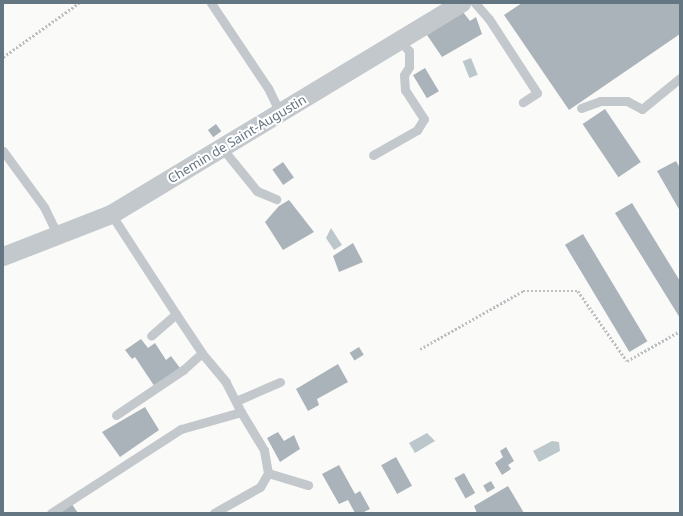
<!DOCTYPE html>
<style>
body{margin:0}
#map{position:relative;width:683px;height:516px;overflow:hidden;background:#fafaf8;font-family:"Noto Sans",sans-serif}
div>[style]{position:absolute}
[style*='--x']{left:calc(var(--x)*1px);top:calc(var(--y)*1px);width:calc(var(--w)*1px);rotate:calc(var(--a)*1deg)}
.water>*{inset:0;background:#bbc7cb;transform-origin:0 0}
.building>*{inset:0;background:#aab3b9;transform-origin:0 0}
.path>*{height:2.5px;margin-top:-1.25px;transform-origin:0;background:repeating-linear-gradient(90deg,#bbbfc2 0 2px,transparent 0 4px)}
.service>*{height:9px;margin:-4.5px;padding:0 4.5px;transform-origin:4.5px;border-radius:4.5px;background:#c3c8cc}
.minor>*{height:19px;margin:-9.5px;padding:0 9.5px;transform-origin:9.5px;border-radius:9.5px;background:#c3c8cc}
span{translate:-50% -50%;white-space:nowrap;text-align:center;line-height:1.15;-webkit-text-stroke:4px #fff;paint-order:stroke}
.street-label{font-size:13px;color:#657683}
.frame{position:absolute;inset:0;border:4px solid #657683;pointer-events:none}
</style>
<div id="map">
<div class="water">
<i style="left:471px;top:58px;width:18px;height:9px;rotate:68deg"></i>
<i style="clip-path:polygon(331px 228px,342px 245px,334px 250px,326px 238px)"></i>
<i style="clip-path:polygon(427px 433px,435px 441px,415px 453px,409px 443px)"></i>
<i style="clip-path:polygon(552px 441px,559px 442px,560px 451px,539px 462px,533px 451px)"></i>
</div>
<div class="building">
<i style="clip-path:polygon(522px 3px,680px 3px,680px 34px,569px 110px,504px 15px)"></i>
<i style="clip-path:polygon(463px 12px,470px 21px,476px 17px,482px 34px,442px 57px,427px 35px)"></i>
<i style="left:425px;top:68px;width:27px;height:14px;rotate:59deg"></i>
<i style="left:605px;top:109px;width:64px;height:27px;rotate:56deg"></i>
<i style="left:216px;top:124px;width:9px;height:10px;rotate:54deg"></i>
<i style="clip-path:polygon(676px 161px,680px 168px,680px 211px,657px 171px)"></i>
<i style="left:283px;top:162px;width:19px;height:13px;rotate:55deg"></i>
<i style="clip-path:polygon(289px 200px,314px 232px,283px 250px,265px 222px,279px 206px)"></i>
<i style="clip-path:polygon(632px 203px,680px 281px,680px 318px,615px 213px)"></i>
<i style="left:583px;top:234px;width:125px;height:21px;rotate:59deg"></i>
<i style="clip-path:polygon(353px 243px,363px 262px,339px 272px,333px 256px)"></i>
<i style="clip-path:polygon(141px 339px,148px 348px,155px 343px,166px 360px,171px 356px,180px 368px,155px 387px,135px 357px,132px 359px,125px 350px)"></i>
<i style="left:359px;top:347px;width:9px;height:11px;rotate:58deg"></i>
<i style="clip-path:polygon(338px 364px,348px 382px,317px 399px,319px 405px,308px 411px,296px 389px)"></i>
<i style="clip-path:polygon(145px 407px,159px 430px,120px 457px,102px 432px)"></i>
<i style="clip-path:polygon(278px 432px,284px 441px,294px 435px,300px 449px,280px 462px,267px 438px)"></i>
<i style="clip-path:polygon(506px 447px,514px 461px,508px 465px,511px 469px,502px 475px,495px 463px,503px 457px,500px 451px)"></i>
<i style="left:396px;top:457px;width:33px;height:17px;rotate:61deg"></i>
<i style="clip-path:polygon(339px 465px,355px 494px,360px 491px,370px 509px,362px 513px,355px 513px,348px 500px,339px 504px,322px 474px)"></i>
<i style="left:464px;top:473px;width:23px;height:11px;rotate:61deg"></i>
<i style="left:491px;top:481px;width:8px;height:9px;rotate:60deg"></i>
<i style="clip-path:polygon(508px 486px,524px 513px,477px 513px,474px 506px)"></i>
<i style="clip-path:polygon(71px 503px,78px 513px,57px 513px)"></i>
</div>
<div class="path">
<i style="--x:3;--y:57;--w:93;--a:-35.4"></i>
<i style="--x:420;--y:349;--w:118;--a:-29.4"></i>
<i style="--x:523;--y:291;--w:55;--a:0"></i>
<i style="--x:578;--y:291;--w:85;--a:55"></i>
<i style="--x:627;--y:361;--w:61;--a:-29.5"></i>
</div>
<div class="service">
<i style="--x:211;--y:3;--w:102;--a:56.2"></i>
<i style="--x:268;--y:88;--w:28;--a:64"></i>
<i style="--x:475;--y:3;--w:21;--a:49"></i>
<i style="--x:489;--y:19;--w:88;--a:57"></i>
<i style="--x:537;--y:93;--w:17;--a:147"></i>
<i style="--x:581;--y:108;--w:20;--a:-20"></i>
<i style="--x:600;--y:101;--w:27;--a:0"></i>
<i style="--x:627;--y:101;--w:17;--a:28"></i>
<i style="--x:642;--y:109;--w:49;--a:-39.2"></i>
<i style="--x:222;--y:148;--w:55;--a:50.9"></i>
<i style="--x:257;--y:191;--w:21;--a:23"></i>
<i style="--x:3;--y:151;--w:69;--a:53.8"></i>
<i style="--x:44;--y:207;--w:32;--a:64"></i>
<i style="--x:373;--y:155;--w:51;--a:-29.6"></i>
<i style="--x:417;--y:130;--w:13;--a:-58"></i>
<i style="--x:424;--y:119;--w:35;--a:-123"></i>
<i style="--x:405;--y:90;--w:15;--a:-94"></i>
<i style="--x:404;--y:75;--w:9;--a:-58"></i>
<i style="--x:409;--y:67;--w:16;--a:-90"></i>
<i style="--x:409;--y:51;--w:15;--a:-132"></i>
<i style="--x:111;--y:214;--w:119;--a:57"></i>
<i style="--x:176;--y:314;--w:33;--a:139"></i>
<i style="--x:236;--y:401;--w:48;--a:-23.4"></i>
<i style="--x:116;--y:415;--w:81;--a:-33.9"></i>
<i style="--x:183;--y:370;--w:25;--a:-42"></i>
<i style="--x:202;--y:353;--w:47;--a:-123.7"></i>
<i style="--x:268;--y:473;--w:42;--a:16.7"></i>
<i style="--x:51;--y:513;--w:155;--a:-32.9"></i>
<i style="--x:181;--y:429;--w:62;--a:-15.8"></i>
<i style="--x:241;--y:412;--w:34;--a:-117"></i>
<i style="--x:226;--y:382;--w:38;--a:-130"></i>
<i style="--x:214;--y:513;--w:53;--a:-29.5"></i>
<i style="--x:260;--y:487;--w:16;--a:-60"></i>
<i style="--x:268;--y:473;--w:23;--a:-100"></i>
<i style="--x:264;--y:450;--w:44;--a:-121.2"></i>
</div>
<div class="minor">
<i style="--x:3;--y:256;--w:116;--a:-21.3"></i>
<i style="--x:111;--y:214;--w:409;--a:-31.1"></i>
</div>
<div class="street-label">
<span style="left:237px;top:139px;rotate:-31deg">Chemin de Saint-Augustin</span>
</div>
<div class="frame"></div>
</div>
